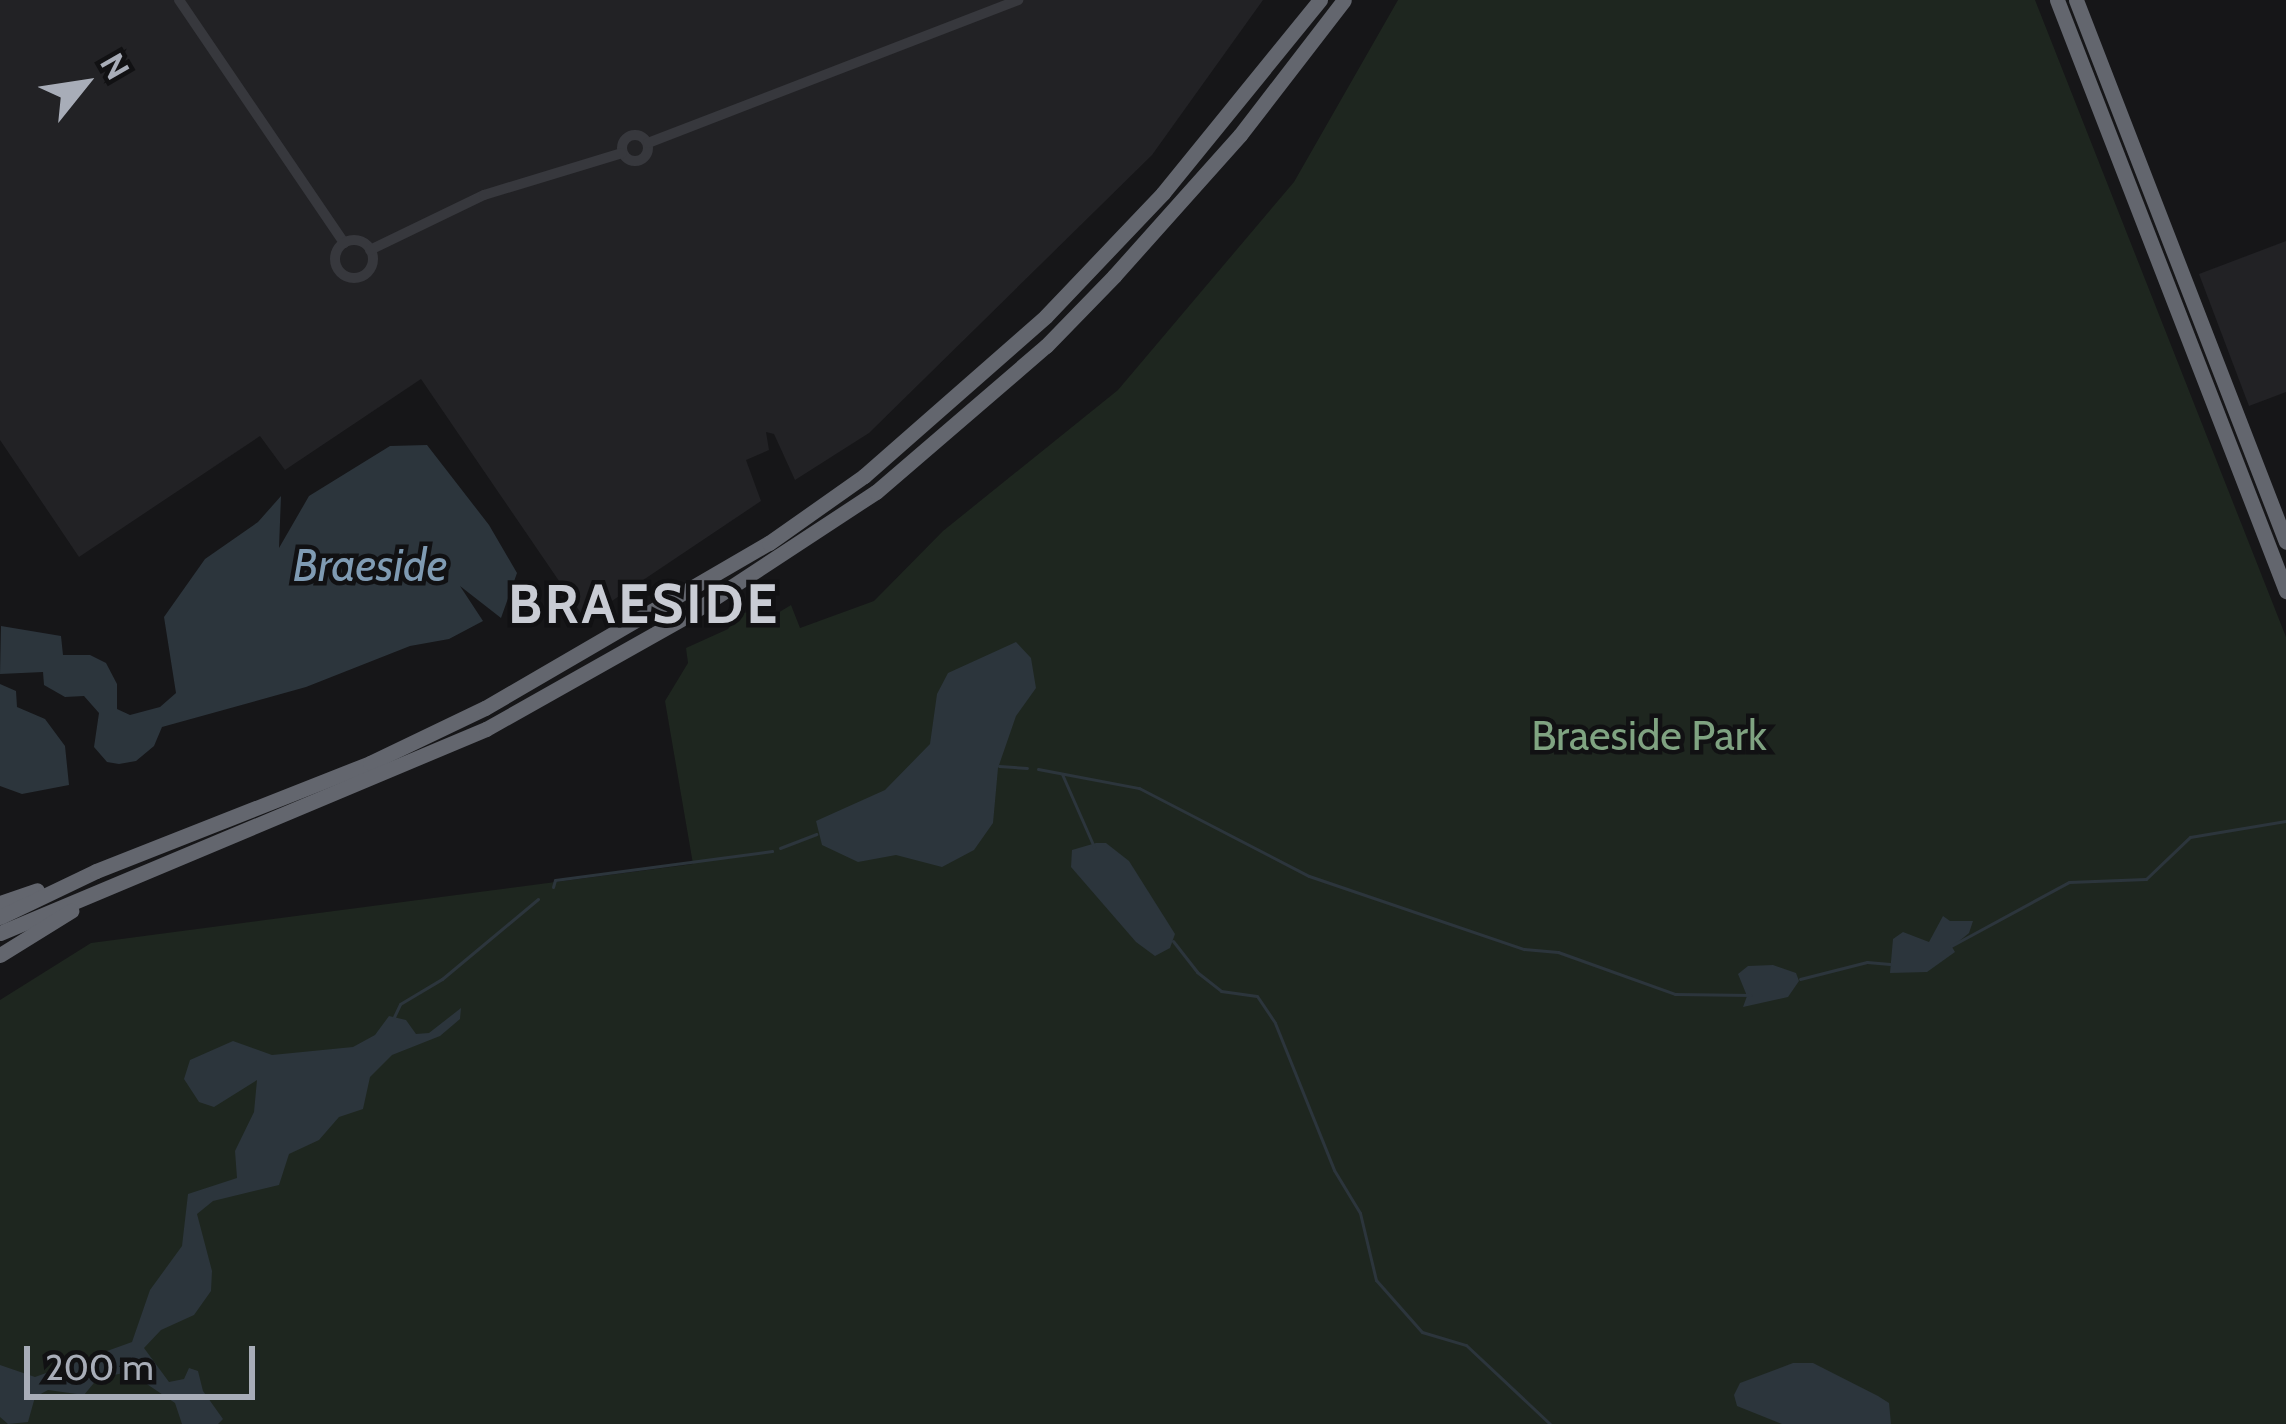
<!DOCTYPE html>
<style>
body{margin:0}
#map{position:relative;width:2286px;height:1424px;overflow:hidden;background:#161618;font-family:Cabin,sans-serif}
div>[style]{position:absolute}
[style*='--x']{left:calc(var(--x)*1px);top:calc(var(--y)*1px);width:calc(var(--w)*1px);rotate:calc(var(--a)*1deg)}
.built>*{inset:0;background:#222225}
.green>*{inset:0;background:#1e261f}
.water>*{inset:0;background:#2c353c}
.stream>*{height:3px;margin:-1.5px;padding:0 1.5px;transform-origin:1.5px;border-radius:1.5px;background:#2c353c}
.minor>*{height:10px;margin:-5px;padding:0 5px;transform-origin:5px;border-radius:5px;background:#37383d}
.minor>.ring{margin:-5px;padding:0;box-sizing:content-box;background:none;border:10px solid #37383d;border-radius:50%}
.highway>*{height:15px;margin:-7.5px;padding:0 7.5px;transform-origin:7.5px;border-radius:7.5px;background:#63666e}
span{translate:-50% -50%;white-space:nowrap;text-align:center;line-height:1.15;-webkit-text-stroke:9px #111113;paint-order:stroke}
.park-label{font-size:42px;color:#7fa381}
.water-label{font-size:45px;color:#7f9bb3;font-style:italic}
.district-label{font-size:54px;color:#c9ccd4;font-weight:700;letter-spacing:3px}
.north{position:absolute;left:24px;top:24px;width:120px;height:120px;-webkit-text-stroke:9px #111113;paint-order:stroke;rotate:60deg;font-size:33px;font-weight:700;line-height:48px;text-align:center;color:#a8adb8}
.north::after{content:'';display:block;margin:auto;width:42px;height:54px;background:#a8adb8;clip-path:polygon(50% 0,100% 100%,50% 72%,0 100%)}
.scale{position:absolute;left:24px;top:1346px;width:231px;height:54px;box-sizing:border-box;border:6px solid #a8adb8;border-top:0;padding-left:15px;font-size:36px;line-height:42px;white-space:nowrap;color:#a8adb8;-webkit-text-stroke:9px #111113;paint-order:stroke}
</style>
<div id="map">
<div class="built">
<i style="clip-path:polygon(0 0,1263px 0,1152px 155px,869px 433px,795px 480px,774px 434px,766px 432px,769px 450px,746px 460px,761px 501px,585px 619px,421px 379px,285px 470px,260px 436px,79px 557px,0 440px)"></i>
<i style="clip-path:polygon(2286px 241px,2286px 392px,2249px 406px,2199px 274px)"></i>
</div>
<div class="green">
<i style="clip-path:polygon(1398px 0,2035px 0,2286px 637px,2286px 1424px,0 1424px,0 1000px,91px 943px,693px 864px,665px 701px,688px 663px,686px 648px,728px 629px,740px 614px,755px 610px,763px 622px,791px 605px,800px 628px,874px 601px,943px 531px,1118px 390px,1294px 182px)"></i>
</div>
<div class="water">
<i style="clip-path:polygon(427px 445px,489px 525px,517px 573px,501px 618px,460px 586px,483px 621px,449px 639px,410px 646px,306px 687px,162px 727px,154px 746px,136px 761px,119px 764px,107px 762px,94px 747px,99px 713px,84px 696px,65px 697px,44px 685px,43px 672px,0 674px,1px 626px,61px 636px,63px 655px,90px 655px,106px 663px,117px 684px,117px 709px,130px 715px,160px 707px,176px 693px,164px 617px,205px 559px,258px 522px,281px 496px,279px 548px,309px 496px,390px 446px)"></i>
<i style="clip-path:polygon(1016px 642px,1031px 658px,1036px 688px,1016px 716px,998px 768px,993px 823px,974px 850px,942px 867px,896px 855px,858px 862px,822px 845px,816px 821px,885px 790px,930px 744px,937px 694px,948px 673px)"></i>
<i style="clip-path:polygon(0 684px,16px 691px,17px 707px,45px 719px,65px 746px,69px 785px,22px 794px,0 786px)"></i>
<i style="clip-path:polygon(1096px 843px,1106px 843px,1129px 861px,1175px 934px,1170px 948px,1155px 956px,1136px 942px,1071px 867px,1072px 850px)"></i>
<i style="clip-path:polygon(1943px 916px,1950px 921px,1973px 921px,1969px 933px,1952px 947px,1955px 952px,1927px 972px,1890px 973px,1893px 939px,1903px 932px,1929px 942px)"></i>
<i style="clip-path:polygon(1773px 965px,1796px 973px,1799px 981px,1788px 997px,1743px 1007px,1747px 996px,1738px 974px,1748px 966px)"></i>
<i style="clip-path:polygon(461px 1008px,460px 1019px,440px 1036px,392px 1055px,370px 1077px,363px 1109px,339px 1117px,319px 1140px,289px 1154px,279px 1185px,213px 1201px,197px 1214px,212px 1271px,211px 1291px,194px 1315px,161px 1330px,144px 1348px,169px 1382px,184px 1379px,189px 1368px,198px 1371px,203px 1391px,223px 1419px,218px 1424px,182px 1424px,175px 1403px,129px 1372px,98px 1378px,84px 1395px,48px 1390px,35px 1397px,28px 1422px,8px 1424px,0 1417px,0 1365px,35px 1377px,132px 1342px,150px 1290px,182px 1246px,188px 1194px,237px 1178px,235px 1151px,254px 1112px,257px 1080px,214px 1107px,199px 1102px,184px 1079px,190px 1060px,233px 1041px,272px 1055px,353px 1047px,375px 1035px,389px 1016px,406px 1020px,416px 1034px,429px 1033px)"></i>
<i style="clip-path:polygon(1793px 1363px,1813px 1363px,1878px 1396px,1889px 1403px,1891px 1424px,1782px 1424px,1737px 1406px,1734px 1395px,1740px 1383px)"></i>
</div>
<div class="stream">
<i style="--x:999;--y:766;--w:28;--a:4"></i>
<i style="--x:1038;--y:769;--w:103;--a:10.7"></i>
<i style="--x:1139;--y:788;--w:191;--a:27.4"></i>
<i style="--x:1309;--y:876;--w:227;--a:18.8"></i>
<i style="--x:1524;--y:949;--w:34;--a:5"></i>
<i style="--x:1558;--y:952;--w:124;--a:19.7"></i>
<i style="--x:1675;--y:994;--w:76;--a:0.8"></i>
<i style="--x:1062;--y:774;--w:80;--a:66.3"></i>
<i style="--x:780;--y:848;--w:39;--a:-21"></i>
<i style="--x:553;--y:887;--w:7;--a:-74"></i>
<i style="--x:555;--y:880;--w:219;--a:-7.6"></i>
<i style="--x:1173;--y:941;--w:39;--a:52"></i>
<i style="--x:1197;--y:972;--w:31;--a:38"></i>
<i style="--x:1221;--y:991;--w:36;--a:8"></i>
<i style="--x:1257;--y:996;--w:32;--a:56"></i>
<i style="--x:1275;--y:1023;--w:158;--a:68.1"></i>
<i style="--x:1334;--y:1170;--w:50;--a:58.8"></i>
<i style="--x:1360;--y:1213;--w:69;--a:76.6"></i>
<i style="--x:1376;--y:1280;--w:69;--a:48.5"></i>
<i style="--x:1422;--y:1332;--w:46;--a:16.5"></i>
<i style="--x:1466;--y:1345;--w:115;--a:43.2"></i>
<i style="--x:1951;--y:946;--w:134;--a:-28.5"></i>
<i style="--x:2069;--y:882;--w:77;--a:-2.2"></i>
<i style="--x:2146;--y:879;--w:61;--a:-43.7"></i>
<i style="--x:2190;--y:837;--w:97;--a:-9.5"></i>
<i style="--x:1800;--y:979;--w:69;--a:-14.2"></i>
<i style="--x:1867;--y:962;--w:23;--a:5"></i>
<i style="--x:394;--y:1017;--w:14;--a:-65"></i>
<i style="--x:400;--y:1004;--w:49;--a:-30.8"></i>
<i style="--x:442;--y:979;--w:125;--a:-39.8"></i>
</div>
<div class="minor">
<i style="--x:179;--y:0;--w:294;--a:55.8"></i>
<i class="ring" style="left:622px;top:135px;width:16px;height:16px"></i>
<i style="--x:648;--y:143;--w:397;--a:-21.1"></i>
<i class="ring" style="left:335px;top:240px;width:28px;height:28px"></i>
<i style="--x:370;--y:250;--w:127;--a:-25.8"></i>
<i style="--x:484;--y:195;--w:144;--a:-16.9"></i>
</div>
<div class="highway">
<i style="--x:2057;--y:0;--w:634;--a:68.82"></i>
<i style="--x:2076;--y:0;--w:581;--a:68.82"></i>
<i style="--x:0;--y:903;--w:39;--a:-19"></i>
<i style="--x:0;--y:917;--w:106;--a:-25.6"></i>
<i style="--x:96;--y:871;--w:295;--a:-21.5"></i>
<i style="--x:370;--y:763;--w:127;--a:-25.6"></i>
<i style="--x:485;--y:708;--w:328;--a:-30.2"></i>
<i style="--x:769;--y:543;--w:116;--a:-35.2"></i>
<i style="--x:864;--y:476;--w:242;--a:-41.3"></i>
<i style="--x:1046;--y:316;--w:170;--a:-46.4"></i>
<i style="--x:1163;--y:193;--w:249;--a:-50.9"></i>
<i style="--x:0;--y:933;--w:527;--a:-22.77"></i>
<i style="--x:486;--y:729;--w:234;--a:-29.4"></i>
<i style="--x:690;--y:614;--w:222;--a:-33.3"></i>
<i style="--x:876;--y:492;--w:224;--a:-40.7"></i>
<i style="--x:1046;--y:346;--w:98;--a:-45.8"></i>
<i style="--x:1114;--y:276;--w:189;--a:-48.2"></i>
<i style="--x:1240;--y:135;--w:170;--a:-52.4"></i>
<i style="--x:0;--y:955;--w:84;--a:-31.8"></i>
</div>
<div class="park-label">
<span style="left:1649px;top:735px">Braeside Park</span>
</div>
<div class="water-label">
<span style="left:370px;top:566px">Braeside</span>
</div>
<div class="district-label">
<span style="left:644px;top:604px">BRAESIDE</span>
</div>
<div class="north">N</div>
<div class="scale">200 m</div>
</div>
